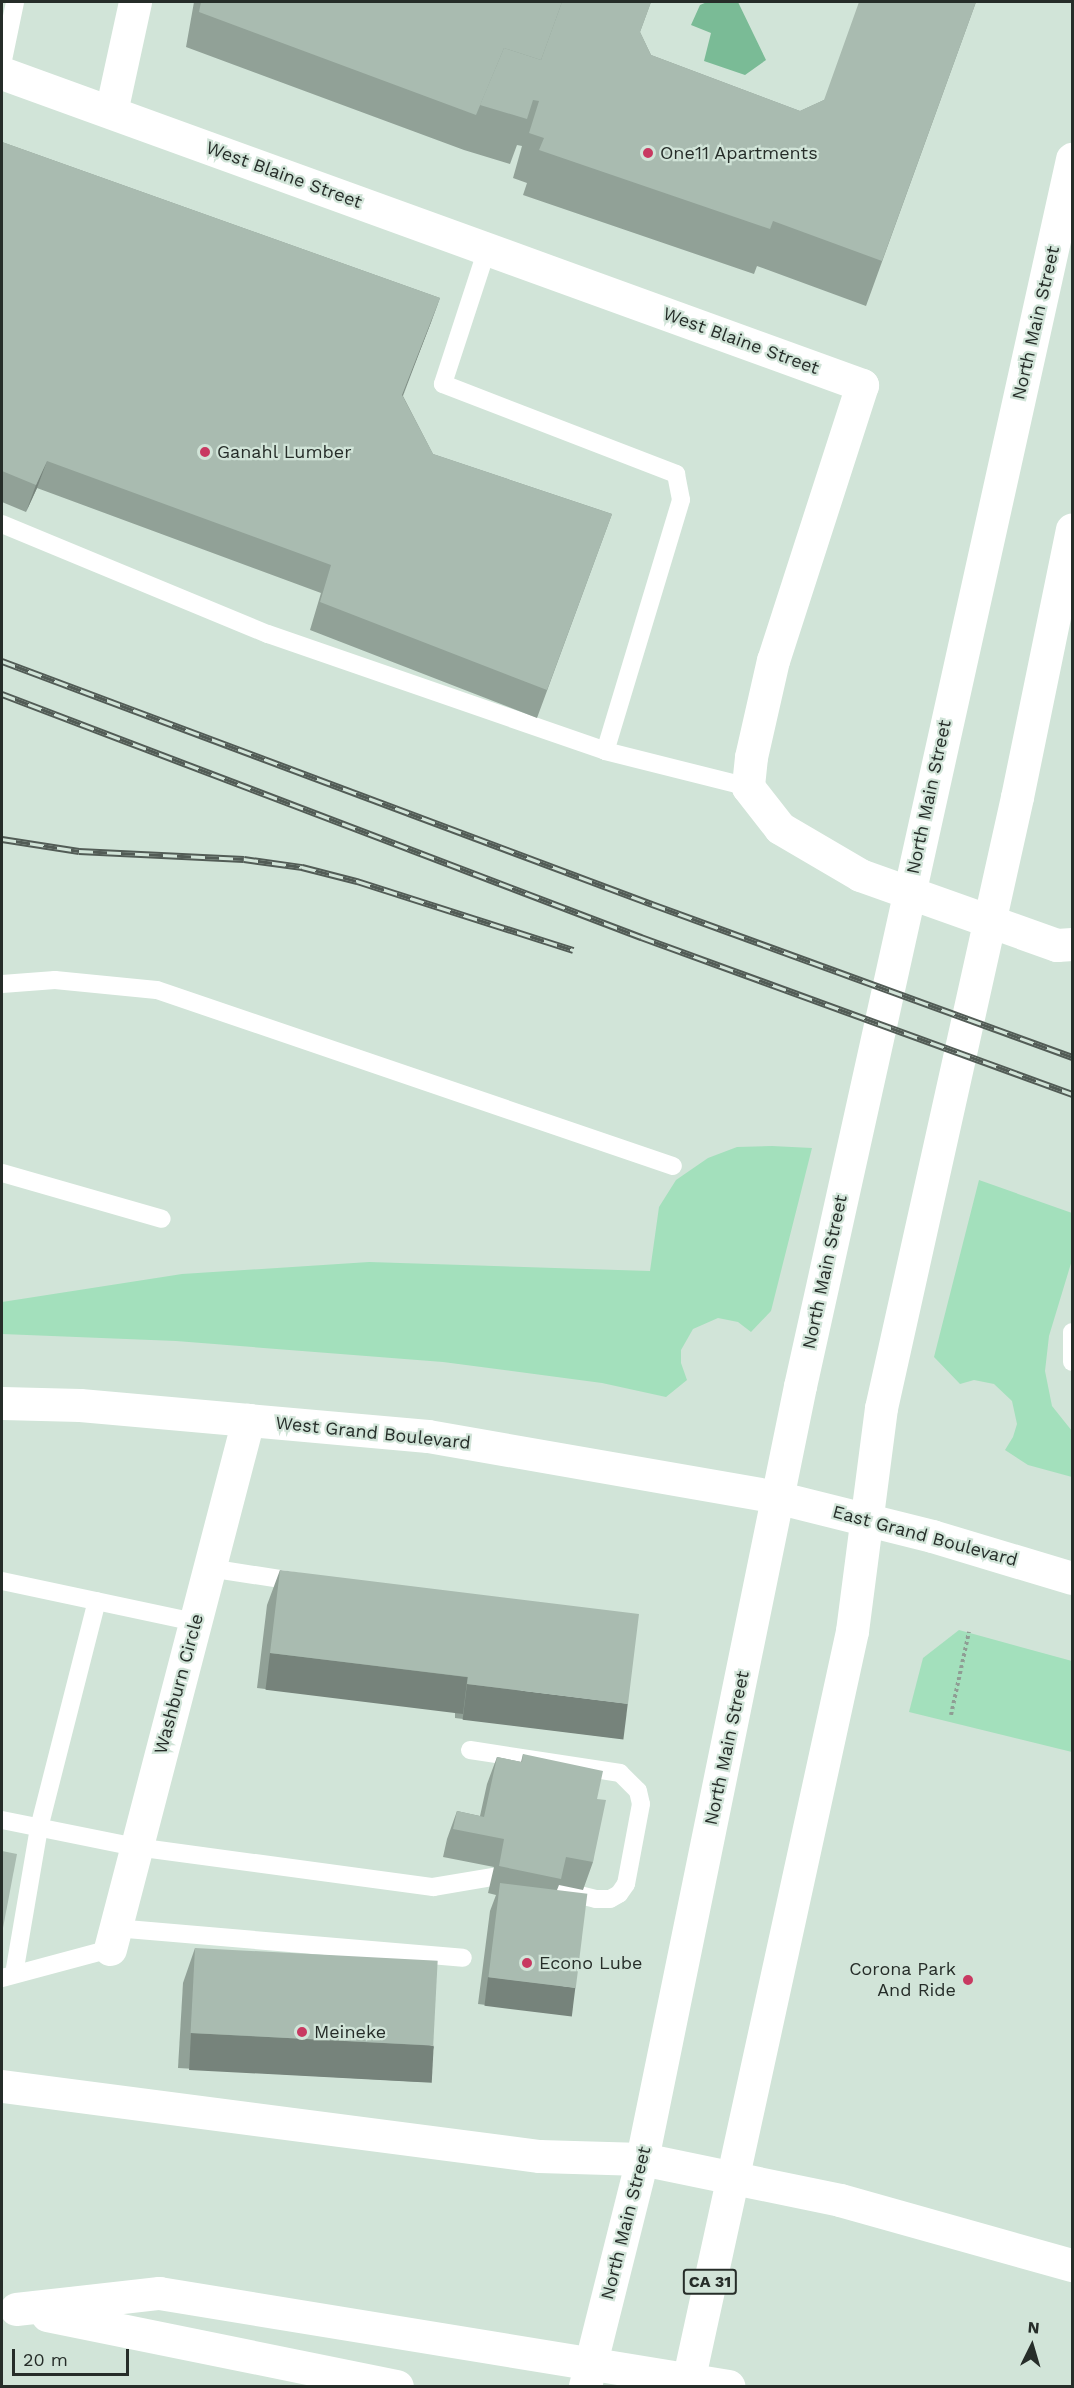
<!DOCTYPE html>
<style>
body{margin:0}
#map{position:relative;width:1074px;height:2388px;overflow:hidden;background:#d1e4d8;font-family:"Work Sans",sans-serif}
div>[style]{position:absolute}
[style*='--x']{left:calc(var(--x)*1px);top:calc(var(--y)*1px);width:calc(var(--w)*1px);rotate:calc(var(--a)*1deg)}
.green>*{inset:0;background:#a3e0bc}
.water>*{inset:0;background:#7abb96}
.path>*{height:4px;margin-top:-2px;transform-origin:0;background:repeating-linear-gradient(90deg,#8f9d94 0 3px,transparent 0 6px)}
.service>*{height:18px;margin:-9px;padding:0 9px;transform-origin:9px;border-radius:9px;background:#fff}
.minor>*{height:33px;margin:-16.5px;padding:0 16.5px;transform-origin:16.5px;border-radius:16.5px;background:#fff}
.primary>*{height:33px;margin:-16.5px;padding:0 16.5px;transform-origin:16.5px;border-radius:16.5px;background:#fff}
.motorway>*{height:33px;margin:-16.5px;padding:0 16.5px;transform-origin:16.5px;border-radius:16.5px;background:#fff}
.rail>*{height:7px;margin-top:-3.5px;transform-origin:0;background:repeating-linear-gradient(90deg,#d1e4d8 0 14px,#525c56 0 28px);box-sizing:border-box;border-block:2px solid #525c56}
.wall>*{inset:0;background:#91a197}
.shaded-wall>*{inset:0;background:#76837b;transform-origin:0 0}
.building>*{inset:0;background:#a9bbb0;transform-origin:0 0}
.dots>*{width:16px;height:16px;translate:-50% -50%;box-sizing:border-box;border:3px solid #d1e4d8;border-radius:50%}
span{translate:-50% -50%;white-space:nowrap;text-align:center;line-height:1.15;-webkit-text-stroke:4.5px #d1e4d8;paint-order:stroke}
.shield-label span{padding:2px 4px;background:#d1e4d8;border:2px solid;border-radius:4px;-webkit-text-stroke-width:0}
.shield-label{font-size:16px;color:#262d29;font-weight:700}
.poi-label{font-size:18px;color:#262d29}
.left{translate:0 -50%;text-align:left}
.right{translate:-100% -50%;text-align:right}
.street-label{font-size:18px;color:#262d29}
.frame{position:absolute;inset:0;border:3px solid #262d29;pointer-events:none}
.north{position:absolute;left:1002px;top:2316px;width:60px;height:60px;-webkit-text-stroke:4px #d1e4d8;paint-order:stroke;rotate:5deg;font-size:16px;font-weight:700;line-height:24px;text-align:center;color:#262d29}
.north::after{content:'';display:block;margin:auto;width:21px;height:27px;background:#262d29;clip-path:polygon(50% 0,100% 100%,50% 72%,0 100%)}
.scale{position:absolute;left:12px;top:2349px;width:117px;height:27px;box-sizing:border-box;border:3px solid #262d29;border-top:0;padding-left:8px;font-size:18px;line-height:21px;white-space:nowrap;color:#262d29;-webkit-text-stroke:4px #d1e4d8;paint-order:stroke}
</style>
<div id="map">
<div class="green">
<i style="clip-path:polygon(772px 1146px,812px 1148px,771px 1311px,751px 1332px,738px 1322px,718px 1318px,693px 1329px,681px 1350px,681px 1363px,687px 1380px,666px 1397px,602px 1383px,443px 1362px,176px 1341px,2px 1334px,2px 1302px,182px 1274px,369px 1262px,650px 1271px,659px 1207px,676px 1180px,708px 1158px,737px 1147px)"></i>
<i style="clip-path:polygon(979px 1180px,1072px 1213px,1072px 1260px,1049px 1336px,1045px 1371px,1052px 1406px,1072px 1431px,1072px 1477px,1028px 1465px,1005px 1450px,1013px 1437px,1017px 1424px,1012px 1401px,994px 1384px,974px 1380px,960px 1384px,934px 1357px)"></i>
<i style="clip-path:polygon(959px 1630px,1072px 1661px,1072px 1752px,909px 1712px,923px 1658px)"></i>
</div>
<div class="water">
<i style="clip-path:polygon(707px 2px,738px 2px,766px 60px,745px 75px,704px 61px,711px 33px,691px 25px,700px 5px)"></i>
</div>
<div class="path">
<i style="--x:951;--y:1715;--w:85;--a:-77.8"></i>
</div>
<div class="service">
<i style="--x:2;--y:65;--w:64;--a:-78.3"></i>
<i style="--x:487;--y:249;--w:142;--a:108.1"></i>
<i style="--x:443;--y:384;--w:250;--a:21.1"></i>
<i style="--x:676;--y:474;--w:26;--a:79"></i>
<i style="--x:681;--y:500;--w:262;--a:106.8"></i>
<i style="--x:605;--y:751;--w:147;--a:14.1"></i>
<i style="--x:2;--y:524;--w:288;--a:22.5"></i>
<i style="--x:268;--y:634;--w:357;--a:19.1"></i>
<i style="--x:2;--y:984;--w:53;--a:-4.3"></i>
<i style="--x:55;--y:980;--w:102;--a:5.6"></i>
<i style="--x:157;--y:990;--w:545;--a:18.83"></i>
<i style="--x:2;--y:1173;--w:166;--a:16"></i>
<i style="--x:1072;--y:1332;--w:30;--a:90"></i>
<i style="--x:209;--y:1568;--w:91;--a:8.8"></i>
<i style="--x:2;--y:1581;--w:197;--a:12"></i>
<i style="--x:470;--y:1750;--w:152;--a:8.7"></i>
<i style="--x:620;--y:1773;--w:25;--a:45"></i>
<i style="--x:638;--y:1791;--w:13;--a:77"></i>
<i style="--x:641;--y:1804;--w:81;--a:100.6"></i>
<i style="--x:626;--y:1884;--w:12;--a:125"></i>
<i style="--x:619;--y:1894;--w:10;--a:151"></i>
<i style="--x:610;--y:1899;--w:14;--a:180"></i>
<i style="--x:596;--y:1899;--w:42;--a:-166.3"></i>
<i style="--x:2;--y:1820;--w:137;--a:11.4"></i>
<i style="--x:136;--y:1847;--w:300;--a:7.7"></i>
<i style="--x:433;--y:1887;--w:61;--a:-9.5"></i>
<i style="--x:115;--y:1928;--w:349;--a:4.9"></i>
<i style="--x:14;--y:1974;--w:148;--a:-80.3"></i>
<i style="--x:39;--y:1828;--w:234;--a:-75.7"></i>
<i style="--x:2;--y:1978;--w:112;--a:-15"></i>
</div>
<div class="minor">
<i style="--x:2;--y:73;--w:915;--a:19.94"></i>
<i style="--x:862;--y:385;--w:289;--a:107.9"></i>
<i style="--x:773;--y:660;--w:99;--a:102.8"></i>
<i style="--x:751;--y:757;--w:30;--a:96"></i>
<i style="--x:748;--y:787;--w:52;--a:52"></i>
<i style="--x:780;--y:828;--w:93;--a:30.4"></i>
<i style="--x:860;--y:875;--w:209;--a:19.6"></i>
<i style="--x:1057;--y:945;--w:15;--a:-4"></i>
<i style="--x:111;--y:112;--w:113;--a:-77.7"></i>
<i style="--x:110;--y:1949;--w:547;--a:-75.38"></i>
</div>
<div class="primary">
<i style="--x:2;--y:1403;--w:78;--a:1.5"></i>
<i style="--x:80;--y:1405;--w:349;--a:5.1"></i>
<i style="--x:428;--y:1436;--w:353;--a:9.9"></i>
<i style="--x:776;--y:1497;--w:161;--a:14"></i>
<i style="--x:932;--y:1536;--w:146;--a:16.7"></i>
<i style="--x:585;--y:2386;--w:234;--a:-75.9"></i>
<i style="--x:642;--y:2159;--w:789;--a:-78.45"></i>
<i style="--x:800;--y:1386;--w:1257;--a:-77.5"></i>
<i style="--x:687;--y:2386;--w:773;--a:-77.67"></i>
<i style="--x:852;--y:1631;--w:225;--a:-82.6"></i>
<i style="--x:881;--y:1408;--w:626;--a:-77.45"></i>
<i style="--x:1017;--y:797;--w:273;--a:-78.4"></i>
</div>
<div class="motorway">
<i style="--x:2;--y:2086;--w:542;--a:7.43"></i>
<i style="--x:539;--y:2156;--w:103;--a:1.7"></i>
<i style="--x:642;--y:2159;--w:202;--a:11.7"></i>
<i style="--x:840;--y:2200;--w:241;--a:15.7"></i>
<i style="--x:16;--y:2309;--w:144;--a:-6.4"></i>
<i style="--x:159;--y:2293;--w:577;--a:9.28"></i>
<i style="--x:47;--y:2315;--w:357;--a:11.5"></i>
</div>
<div class="rail">
<i style="--x:2;--y:661;--w:694;--a:20.5"></i>
<i style="--x:652;--y:904;--w:447;--a:20"></i>
<i style="--x:2;--y:694;--w:684;--a:20.82"></i>
<i style="--x:641;--y:937;--w:459;--a:20"></i>
<i style="--x:2;--y:839;--w:78;--a:8.9"></i>
<i style="--x:79;--y:851;--w:165;--a:2.8"></i>
<i style="--x:244;--y:859;--w:59;--a:7.9"></i>
<i style="--x:302;--y:867;--w:57;--a:14.3"></i>
<i style="--x:357;--y:881;--w:227;--a:17.7"></i>
</div>
<div class="wall">
<i style="clip-path:polygon(194px 2px,651px 2px,640px 32px,651px 55px,800px 111px,824px 100px,976px 2px,866px 306px,757px 266px,754px 274px,523px 195px,527px 183px,513px 178px,522px 146px,517px 145px,510px 164px,464px 150px,186px 47px)"></i>
<i style="clip-path:polygon(2px 142px,440px 298px,403px 396px,433px 454px,612px 514px,537px 718px,310px 630px,321px 593px,37px 488px,26px 512px,2px 502px)"></i>
<i style="clip-path:polygon(280px 1570px,616px 1738px,455px 1718px,455px 1712px,257px 1688px,267px 1605px)"></i>
<i style="clip-path:polygon(523px 1754px,597px 1799px,593px 1862px,583px 1890px,559px 1885px,557px 1890px,565px 2015px,478px 2004px,490px 1911px,496px 1895px,488px 1893px,494px 1867px,443px 1857px,447px 1839px,457px 1811px,480px 1816px,487px 1784px,497px 1757px,521px 1762px)"></i>
<i style="clip-path:polygon(195px 1948px,434px 2047px,421px 2082px,178px 2068px,183px 1983px)"></i>
</div>
<div class="shaded-wall">
<i style="clip-path:polygon(440px 298px,430px 325px,392px 422px,402px 395px)"></i>
<i style="clip-path:polygon(47px 461px,37px 488px,26px 512px,36px 485px)"></i>
<i style="left:270px;top:1653px;width:199px;height:37px;rotate:7deg"></i>
<i style="left:467px;top:1684px;width:162px;height:36px;rotate:7deg"></i>
<i style="left:488px;top:1977px;width:88px;height:29px;rotate:7deg"></i>
<i style="left:191px;top:2033px;width:243px;height:37px;rotate:3deg"></i>
</div>
<div class="building">
<i style="clip-path:polygon(201px 2px,562px 2px,541px 60px,504px 48px,476px 115px,199px 12px)"></i>
<i style="clip-path:polygon(562px 2px,651px 2px,640px 32px,651px 55px,800px 111px,824px 100px,859px 2px,976px 2px,882px 261px,773px 221px,770px 229px,539px 150px,544px 138px,529px 133px,539px 101px,533px 100px,527px 119px,480px 105px,504px 48px,541px 60px)"></i>
<i style="clip-path:polygon(2px 142px,440px 298px,402px 395px,433px 454px,612px 514px,547px 690px,320px 602px,331px 565px,47px 461px,36px 485px,2px 471px)"></i>
<i style="clip-path:polygon(280px 1570px,639px 1614px,628px 1704px,467px 1684px,468px 1677px,270px 1653px)"></i>
<i style="clip-path:polygon(523px 1754px,603px 1771px,597px 1799px,606px 1800px,593px 1862px,566px 1857px,561px 1879px,499px 1866px,504px 1839px,453px 1829px,457px 1811px,484px 1817px,497px 1757px,522px 1762px)"></i>
<i style="clip-path:polygon(2px 1851px,17px 1854px,3px 1928px,2px 1927px)"></i>
<i style="left:500px;top:1883px;width:88px;height:95px;rotate:7deg"></i>
<i style="left:195px;top:1948px;width:243px;height:85px;rotate:3deg"></i>
</div>
<div class="dots">
<i style="left:648px;top:153px;background:#c83961"></i>
<i style="left:205px;top:452px;background:#c83961"></i>
<i style="left:527px;top:1963px;background:#c83961"></i>
<i style="left:968px;top:1980px;background:#c83961"></i>
<i style="left:302px;top:2032px;background:#c83961"></i>
</div>
<div class="shield-label">
<span style="left:710px;top:2282px">CA 31</span>
</div>
<div class="poi-label">
<span class="left" style="left:660px;top:153px">One11 Apartments</span>
<span class="left" style="left:217px;top:452px">Ganahl Lumber</span>
<span class="left" style="left:539px;top:1963px">Econo Lube</span>
<span class="right" style="left:956px;top:1980px">Corona Park<br>And Ride</span>
<span class="left" style="left:314px;top:2032px">Meineke</span>
</div>
<div class="street-label">
<span style="left:284px;top:175px;rotate:20deg">West Blaine Street</span>
<span style="left:1036px;top:323px;rotate:-77deg">North Main Street</span>
<span style="left:741px;top:341px;rotate:20deg">West Blaine Street</span>
<span style="left:929px;top:797px;rotate:-78deg">North Main Street</span>
<span style="left:825px;top:1272px;rotate:-78deg">North Main Street</span>
<span style="left:373px;top:1433px;rotate:6deg">West Grand Boulevard</span>
<span style="left:925px;top:1536px;rotate:15deg">East Grand Boulevard</span>
<span style="left:179px;top:1684px;rotate:-75deg">Washburn Circle</span>
<span style="left:727px;top:1748px;rotate:-78deg">North Main Street</span>
<span style="left:626px;top:2223px;rotate:-76deg">North Main Street</span>
</div>
<div class="frame"></div>
<div class="north">N</div>
<div class="scale">20 m</div>
</div>
